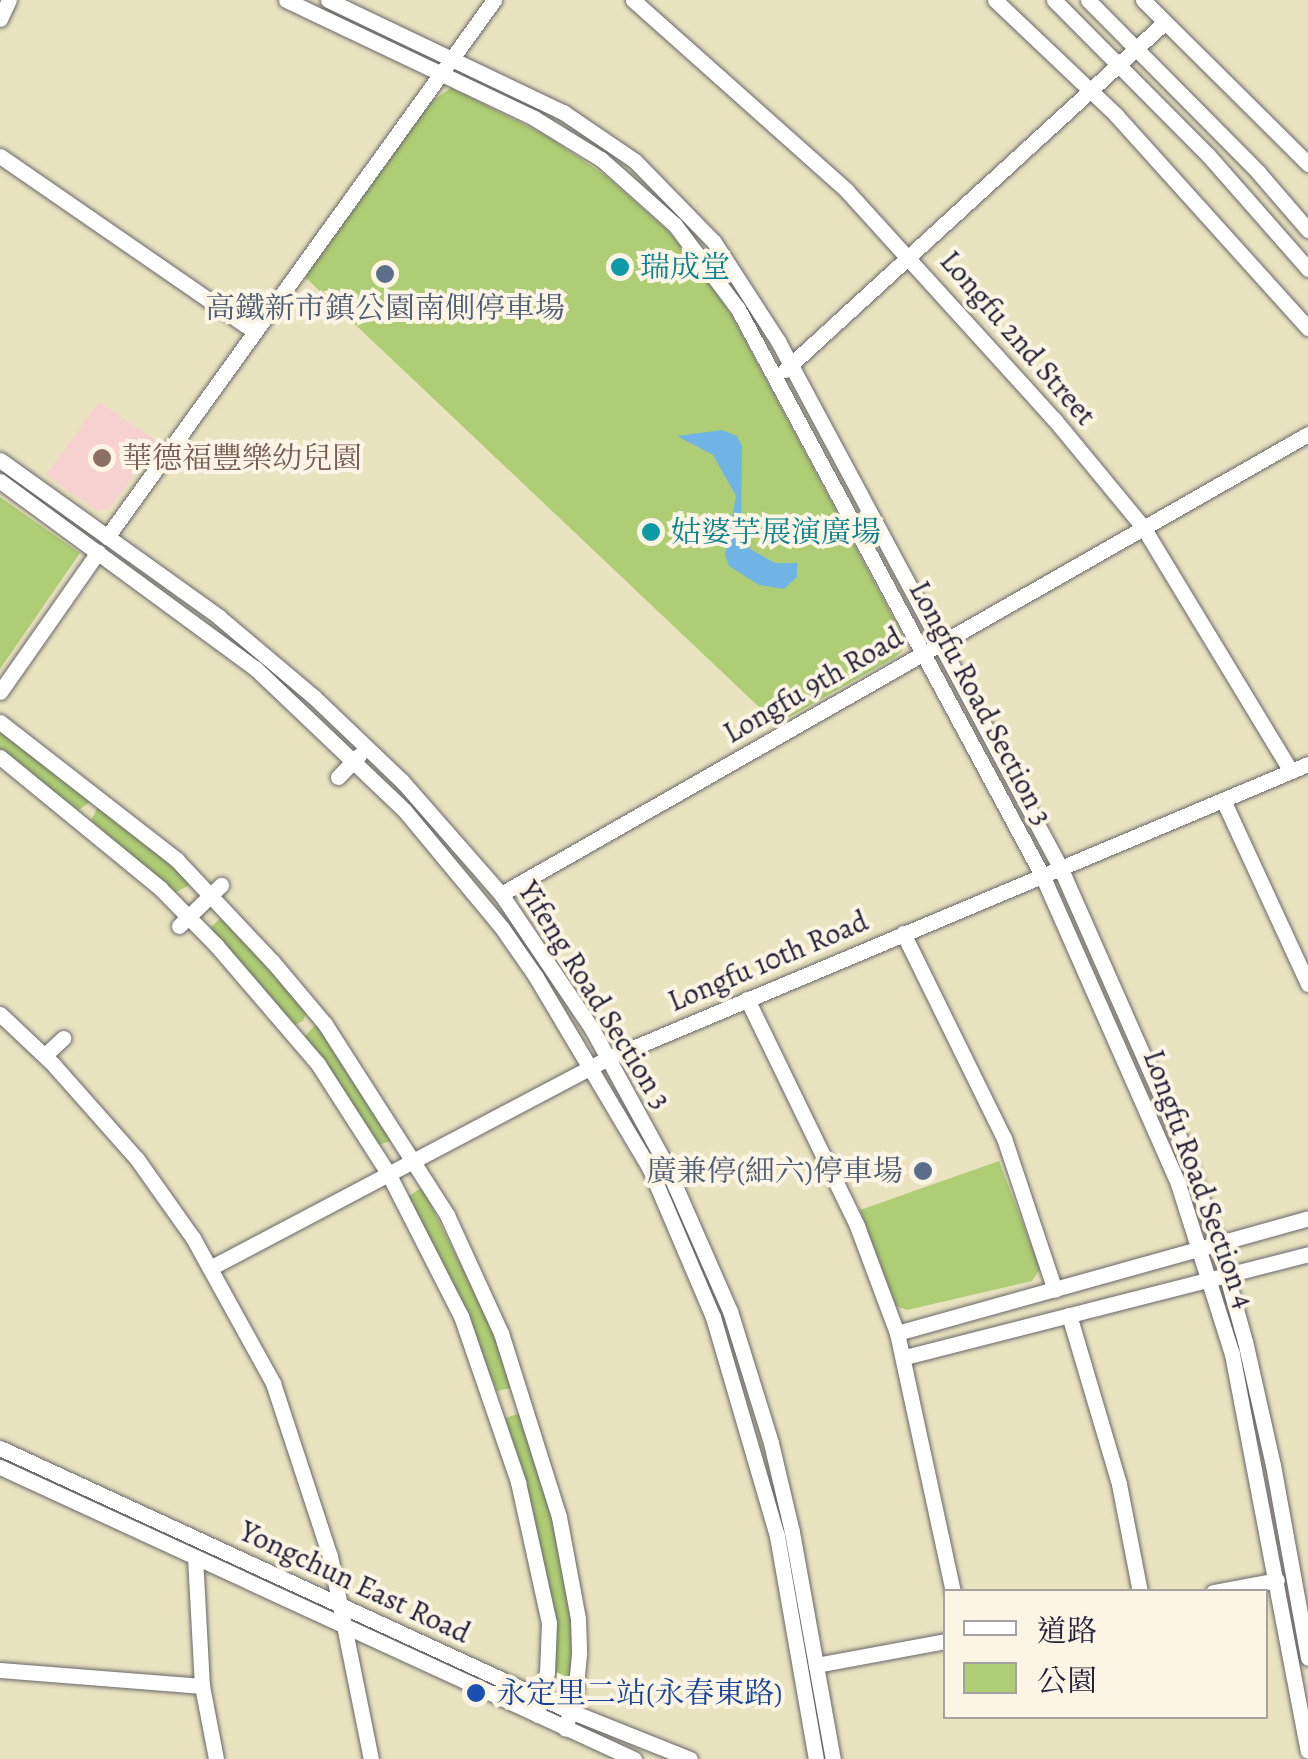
<!DOCTYPE html>
<meta charset="utf-8">
<style>
body{margin:0}
#map{position:relative;width:1308px;height:1759px;overflow:hidden;background:#eae3c0;font-family:Alegreya,"Noto Serif TC",serif}
div>[style]{position:absolute}
[style*='--x']{left:calc(var(--x)*1px);top:calc(var(--y)*1px);width:calc(var(--w)*1px);rotate:calc(var(--a)*1deg)}
.built>*{inset:0;background:#f7d0d0}
.green>*{inset:0;background:#aecd74}
.water>*{inset:0;background:#70b4e6}
.roads{filter:drop-shadow(0 0 2px #68666a) drop-shadow(0 0 2px #68666a)}
.minor>*{height:15px;margin:-7.5px;padding:0 7.5px;transform-origin:7.5px;border-radius:7.5px;background:#fff}
.dots>*{width:28px;height:28px;translate:-50% -50%;box-sizing:border-box;border:5px solid #fcf5e5;border-radius:50%}
span{translate:-50% -50%;white-space:nowrap;text-align:center;line-height:1.15;-webkit-text-stroke:8px #fcf5e5;paint-order:stroke}
.culture-label{font-size:30px;color:#0d838f}
.left{translate:0 -50%;text-align:left}
.service-label{font-size:30px;color:#4e5e75}
.right{translate:-100% -50%;text-align:right}
.street-label{font-size:30px;color:#22223b}
.education-label{font-size:30px;color:#785e54}
.transit-label{font-size:30px;color:#164399}
.legend{position:absolute;left:943px;top:1589px;width:325px;height:130px;box-sizing:border-box;background:#fcf5e5;border:2px solid #a5a1a1;margin:0;padding:12px 18px;list-style:none;font-size:30px;color:#22223b}
.legend li{display:flex;align-items:center;gap:20px;height:50px}
.legend b{width:50px;border:2px solid #a5a1a1}
</style>
<div id="map">
<div class="built">
<i style="clip-path:polygon(99px 402px,158px 442px,109px 509px,97px 511px,46px 475px)"></i>
</div>
<div class="green">
<i style="clip-path:polygon(451px 88px,547px 136px,606px 176px,668px 231px,704px 275px,731px 314px,902px 634px,902px 651px,894px 658px,777px 724px,305px 277px,430px 102px)"></i>
<i style="clip-path:polygon(0 497px,80px 553px,0 669px)"></i>
<i style="clip-path:polygon(0 730px,91px 801px,79px 810px,0 753px)"></i>
<i style="clip-path:polygon(99px 805px,189px 881px,188px 886px,174px 893px,91px 820px)"></i>
<i style="clip-path:polygon(222px 917px,307px 1011px,303px 1021px,293px 1026px,215px 935px,211px 927px)"></i>
<i style="clip-path:polygon(314px 1026px,318px 1026px,394px 1140px,378px 1145px,304px 1038px)"></i>
<i style="clip-path:polygon(999px 1161px,1040px 1269px,1032px 1281px,907px 1310px,896px 1306px,860px 1210px)"></i>
<i style="clip-path:polygon(422px 1187px,492px 1328px,511px 1388px,497px 1391px,447px 1271px,408px 1197px)"></i>
<i style="clip-path:polygon(521px 1413px,553px 1520px,571px 1615px,571px 1684px,556px 1676px,543px 1558px,505px 1418px)"></i>
</div>
<div class="water">
<i style="clip-path:polygon(722px 430px,737px 436px,742px 446px,741px 526px,750px 549px,775px 563px,797px 563px,797px 577px,784px 589px,759px 585px,729px 566px,725px 555px,736px 496px,713px 455px,677px 436px)"></i>
</div>
<div class="roads">
<div class="minor">
<i style="--x:286;--y:0;--w:275;--a:25.4"></i>
<i style="--x:534;--y:118;--w:79;--a:31.5"></i>
<i style="--x:601;--y:159;--w:99;--a:41.7"></i>
<i style="--x:675;--y:225;--w:105;--a:53.1"></i>
<i style="--x:738;--y:309;--w:642;--a:61.76"></i>
<i style="--x:1042;--y:875;--w:338;--a:66.2"></i>
<i style="--x:1178;--y:1184;--w:178;--a:72.4"></i>
<i style="--x:1232;--y:1354;--w:404;--a:79.2"></i>
<i style="--x:328;--y:0;--w:260;--a:25.5"></i>
<i style="--x:563;--y:112;--w:87;--a:34.2"></i>
<i style="--x:635;--y:161;--w:113;--a:45.7"></i>
<i style="--x:714;--y:242;--w:118;--a:57.1"></i>
<i style="--x:778;--y:341;--w:597;--a:61.8"></i>
<i style="--x:1060;--y:867;--w:295;--a:66.2"></i>
<i style="--x:1179;--y:1137;--w:111;--a:69.9"></i>
<i style="--x:1217;--y:1241;--w:104;--a:74.4"></i>
<i style="--x:1245;--y:1341;--w:127;--a:77.3"></i>
<i style="--x:1273;--y:1465;--w:196;--a:79.7"></i>
<i style="--x:633;--y:0;--w:287;--a:41.7"></i>
<i style="--x:847;--y:191;--w:308;--a:47.8"></i>
<i style="--x:1054;--y:419;--w:140;--a:50.5"></i>
<i style="--x:1143;--y:527;--w:285;--a:58.8"></i>
<i style="--x:995;--y:0;--w:167;--a:43.5"></i>
<i style="--x:1116;--y:115;--w:287;--a:48"></i>
<i style="--x:1054;--y:0;--w:218;--a:45.2"></i>
<i style="--x:1208;--y:155;--w:152;--a:48.7"></i>
<i style="--x:1088;--y:0;--w:242;--a:45.3"></i>
<i style="--x:1258;--y:172;--w:77;--a:49.2"></i>
<i style="--x:1143;--y:0;--w:233;--a:44.8"></i>
<i style="--x:0;--y:19;--w:21;--a:-65"></i>
<i style="--x:0;--y:156;--w:308;--a:34.6"></i>
<i style="--x:785;--y:370;--w:515;--a:-42.48"></i>
<i style="--x:0;--y:460;--w:269;--a:35.6"></i>
<i style="--x:219;--y:617;--w:124;--a:40.1"></i>
<i style="--x:314;--y:697;--w:122;--a:43.7"></i>
<i style="--x:402;--y:781;--w:150;--a:48.8"></i>
<i style="--x:501;--y:894;--w:163;--a:56"></i>
<i style="--x:592;--y:1029;--w:153;--a:61.4"></i>
<i style="--x:665;--y:1163;--w:162;--a:66.3"></i>
<i style="--x:730;--y:1311;--w:138;--a:72.7"></i>
<i style="--x:771;--y:1443;--w:91;--a:76.7"></i>
<i style="--x:792;--y:1532;--w:231;--a:79.8"></i>
<i style="--x:0;--y:481;--w:316;--a:36.3"></i>
<i style="--x:255;--y:668;--w:207;--a:43.6"></i>
<i style="--x:405;--y:811;--w:152;--a:50.3"></i>
<i style="--x:502;--y:928;--w:60;--a:55.2"></i>
<i style="--x:536;--y:977;--w:221;--a:59.3"></i>
<i style="--x:649;--y:1167;--w:163;--a:66.9"></i>
<i style="--x:713;--y:1317;--w:228;--a:73.7"></i>
<i style="--x:777;--y:1536;--w:226;--a:80.1"></i>
<i style="--x:107;--y:537;--w:662;--a:-54.22"></i>
<i style="--x:0;--y:692;--w:171;--a:-55"></i>
<i style="--x:0;--y:722;--w:224;--a:37.9"></i>
<i style="--x:177;--y:860;--w:139;--a:46.8"></i>
<i style="--x:272;--y:961;--w:82;--a:49.9"></i>
<i style="--x:325;--y:1024;--w:227;--a:57.4"></i>
<i style="--x:447;--y:1215;--w:130;--a:65.4"></i>
<i style="--x:501;--y:1333;--w:193;--a:72.5"></i>
<i style="--x:559;--y:1517;--w:104;--a:79.4"></i>
<i style="--x:578;--y:1619;--w:35;--a:88"></i>
<i style="--x:579;--y:1654;--w:42;--a:95.4"></i>
<i style="--x:575;--y:1696;--w:34;--a:107"></i>
<i style="--x:0;--y:757;--w:207;--a:39.3"></i>
<i style="--x:160;--y:888;--w:80;--a:45.5"></i>
<i style="--x:216;--y:945;--w:157;--a:49.4"></i>
<i style="--x:318;--y:1064;--w:130;--a:57.3"></i>
<i style="--x:388;--y:1173;--w:161;--a:63"></i>
<i style="--x:461;--y:1316;--w:176;--a:71"></i>
<i style="--x:518;--y:1482;--w:144;--a:77.6"></i>
<i style="--x:549;--y:1623;--w:49;--a:92.3"></i>
<i style="--x:547;--y:1672;--w:44;--a:103.1"></i>
<i style="--x:338;--y:777;--w:30;--a:-46"></i>
<i style="--x:1223;--y:800;--w:203;--a:65.2"></i>
<i style="--x:501;--y:894;--w:929;--a:-29.68"></i>
<i style="--x:179;--y:926;--w:59;--a:-44.3"></i>
<i style="--x:903;--y:933;--w:229;--a:63.8"></i>
<i style="--x:1004;--y:1138;--w:160;--a:71.5"></i>
<i style="--x:747;--y:999;--w:252;--a:64.1"></i>
<i style="--x:857;--y:1226;--w:114;--a:69.5"></i>
<i style="--x:897;--y:1333;--w:265;--a:77.8"></i>
<i style="--x:0;--y:1014;--w:71;--a:43.3"></i>
<i style="--x:52;--y:1063;--w:128;--a:48.5"></i>
<i style="--x:137;--y:1159;--w:97;--a:54.7"></i>
<i style="--x:193;--y:1238;--w:166;--a:61.1"></i>
<i style="--x:273;--y:1383;--w:182;--a:71.8"></i>
<i style="--x:330;--y:1556;--w:207;--a:78.6"></i>
<i style="--x:45;--y:1055;--w:25;--a:-43"></i>
<i style="--x:210;--y:1268;--w:451;--a:-27.8"></i>
<i style="--x:609;--y:1058;--w:758;--a:-22.81"></i>
<i style="--x:1069;--y:1315;--w:176;--a:73.5"></i>
<i style="--x:1119;--y:1484;--w:110;--a:79"></i>
<i style="--x:897;--y:1333;--w:427;--a:-15.6"></i>
<i style="--x:905;--y:1357;--w:416;--a:-14.3"></i>
<i style="--x:0;--y:1448;--w:628;--a:24.77"></i>
<i style="--x:570;--y:1711;--w:129;--a:21.8"></i>
<i style="--x:0;--y:1467;--w:698;--a:24.73"></i>
<i style="--x:195;--y:1557;--w:129;--a:86.9"></i>
<i style="--x:202;--y:1686;--w:74;--a:79.1"></i>
<i style="--x:1213;--y:1592;--w:65;--a:-10.6"></i>
<i style="--x:816;--y:1665;--w:132;--a:-10.5"></i>
<i style="--x:0;--y:1670;--w:203;--a:4.5"></i>
</div>
</div>
<div class="dots">
<i style="left:620px;top:267px;background:#0f9aa8"></i>
<i style="left:385px;top:274px;background:#5c6f8a"></i>
<i style="left:102px;top:458px;background:#8d6e63"></i>
<i style="left:651px;top:532px;background:#0f9aa8"></i>
<i style="left:923px;top:1171px;background:#5c6f8a"></i>
<i style="left:476px;top:1693px;background:#1a4fb4"></i>
</div>
<div class="culture-label">
<span class="left" style="left:640px;top:267px">瑞成堂</span>
<span class="left" style="left:671px;top:532px">姑婆芋展演廣場</span>
</div>
<div class="service-label">
<span style="left:385px;top:308px">高鐵新市鎮公園南側停車場</span>
<span class="right" style="left:903px;top:1171px">廣兼停(細六)停車場</span>
</div>
<div class="street-label">
<span style="left:1018px;top:338px;rotate:49deg">Longfu 2nd Street</span>
<span style="left:813px;top:685px;rotate:-30deg">Longfu 9th Road</span>
<span style="left:981px;top:703px;rotate:62deg">Longfu Road Section 3</span>
<span style="left:768px;top:961px;rotate:-23deg">Longfu 10th Road</span>
<span style="left:595px;top:995px;rotate:58deg">Yifeng Road Section 3</span>
<span style="left:1199px;top:1179px;rotate:70deg">Longfu Road Section 4</span>
<span style="left:355px;top:1582px;rotate:25deg">Yongchun East Road</span>
</div>
<div class="education-label">
<span class="left" style="left:122px;top:458px">華德福豐樂幼兒園</span>
</div>
<div class="transit-label">
<span class="left" style="left:496px;top:1693px">永定里二站(永春東路)</span>
</div>
<ul class="legend">
<li><b style="height:12px;background:#fff"></b>道路</li>
<li><b style="height:28px;background:#aecd74"></b>公園</li>
</ul>
</div>
